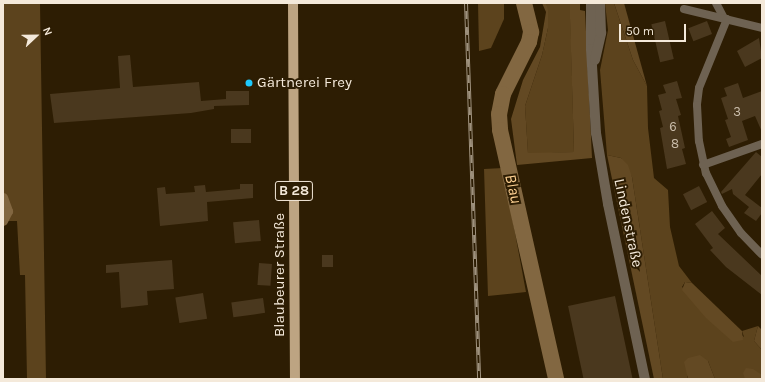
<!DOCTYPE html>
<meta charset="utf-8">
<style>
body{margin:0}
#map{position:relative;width:765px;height:382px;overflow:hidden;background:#2d1d03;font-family:Karla,sans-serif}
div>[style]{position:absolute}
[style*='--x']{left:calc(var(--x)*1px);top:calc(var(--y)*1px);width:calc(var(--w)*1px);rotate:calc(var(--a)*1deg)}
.green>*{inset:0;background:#5c431d}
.forest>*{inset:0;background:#634923}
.canal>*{height:9px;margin:-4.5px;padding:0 4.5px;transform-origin:4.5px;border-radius:4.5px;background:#826741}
.river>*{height:16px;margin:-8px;padding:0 8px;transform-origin:8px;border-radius:8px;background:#826741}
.building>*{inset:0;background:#4a381e;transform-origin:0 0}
.minor>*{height:8px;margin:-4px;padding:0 4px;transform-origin:4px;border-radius:4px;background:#6e6252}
.tertiary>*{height:10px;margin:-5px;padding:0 5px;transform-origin:5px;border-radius:5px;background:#6e6252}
.primary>*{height:10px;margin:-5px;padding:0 5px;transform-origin:5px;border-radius:5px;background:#bda482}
.rail>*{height:4px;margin-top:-2px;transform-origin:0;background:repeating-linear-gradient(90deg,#2d1d03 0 8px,#9e917d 0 16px);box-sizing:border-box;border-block:1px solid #9e917d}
.dots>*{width:11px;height:11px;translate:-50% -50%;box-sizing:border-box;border:2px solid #2d1d03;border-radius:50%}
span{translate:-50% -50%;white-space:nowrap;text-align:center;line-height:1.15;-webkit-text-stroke:4px #2d1d03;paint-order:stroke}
.number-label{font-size:13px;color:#cabdab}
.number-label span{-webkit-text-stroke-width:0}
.shield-label span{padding:1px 3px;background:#2d1d03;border:1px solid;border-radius:3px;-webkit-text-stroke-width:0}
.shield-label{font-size:14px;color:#f4e9da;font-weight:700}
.poi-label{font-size:15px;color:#f4e9da}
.left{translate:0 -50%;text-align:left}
.street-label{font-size:15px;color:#f4e9da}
.water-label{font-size:16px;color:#fdd092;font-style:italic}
.frame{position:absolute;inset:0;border:4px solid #f4e9da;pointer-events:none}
.north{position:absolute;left:16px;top:16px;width:40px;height:40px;-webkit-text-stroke:3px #2d1d03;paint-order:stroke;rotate:68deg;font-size:11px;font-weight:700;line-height:16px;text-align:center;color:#f4e9da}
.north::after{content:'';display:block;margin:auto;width:14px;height:18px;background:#f4e9da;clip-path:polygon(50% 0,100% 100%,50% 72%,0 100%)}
.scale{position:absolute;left:619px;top:24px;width:67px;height:18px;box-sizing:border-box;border:2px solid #f4e9da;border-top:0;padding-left:5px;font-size:12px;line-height:14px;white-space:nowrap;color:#f4e9da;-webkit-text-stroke:3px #2d1d03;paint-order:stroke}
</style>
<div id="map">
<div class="green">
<i style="clip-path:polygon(3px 3px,40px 3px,46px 379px,27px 379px,25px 275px,20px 275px,17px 221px,8px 221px,3px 227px)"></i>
<i style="clip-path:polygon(478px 3px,504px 3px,504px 19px,491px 48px,479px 51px)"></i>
<i style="clip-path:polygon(546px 3px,570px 3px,574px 152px,528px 154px,525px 106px,542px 55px,548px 28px)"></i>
<i style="clip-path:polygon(605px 3px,614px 3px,633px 60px,647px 86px,648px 128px,654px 178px,668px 190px,670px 227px,679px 266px,692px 283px,685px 282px,682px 287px,744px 337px,742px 331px,758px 326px,754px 341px,762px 350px,762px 379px,715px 379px,708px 361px,687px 376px,688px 379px,663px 379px,632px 177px,621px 158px,607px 155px,600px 70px,608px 30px)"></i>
<i style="clip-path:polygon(503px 168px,526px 292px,488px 296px,484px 169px)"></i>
</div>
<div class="forest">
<i style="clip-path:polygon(542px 3px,546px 3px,548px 10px,548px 28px,542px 55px,525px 106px,528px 153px,574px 152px,570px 18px,570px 3px,580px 3px,580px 10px,585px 11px,592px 158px,517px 165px,511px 119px,523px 80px,540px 47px,546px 12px)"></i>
<i style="clip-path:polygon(614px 3px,624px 3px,647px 86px,633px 60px)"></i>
<i style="clip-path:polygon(607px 155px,621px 158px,628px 165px,632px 177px,663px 379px,654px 379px)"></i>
<i style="clip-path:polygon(685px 282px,692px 283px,742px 331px,743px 340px,733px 342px,706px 318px,682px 290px)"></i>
<i style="clip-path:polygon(758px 326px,762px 330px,762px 350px,754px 341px)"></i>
<i style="clip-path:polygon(700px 355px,708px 361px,715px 379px,688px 379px,684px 362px,688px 358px)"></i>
<i style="clip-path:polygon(746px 368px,753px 369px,762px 375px,762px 379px,745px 379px,743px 373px)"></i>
</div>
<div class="canal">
<i style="--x:3;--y:197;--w:15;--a:70"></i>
<i style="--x:8;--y:211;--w:11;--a:117"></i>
</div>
<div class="river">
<i style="--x:524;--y:3;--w:30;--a:76"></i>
<i style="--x:531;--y:32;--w:10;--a:101"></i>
<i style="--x:529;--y:42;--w:58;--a:116.6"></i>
<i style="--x:503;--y:94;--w:20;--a:101"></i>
<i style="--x:499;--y:114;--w:16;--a:86"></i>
<i style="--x:500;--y:130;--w:255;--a:77.3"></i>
</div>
<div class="building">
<i style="left:665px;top:21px;width:39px;height:14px;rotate:77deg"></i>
<i style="left:707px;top:21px;width:14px;height:20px;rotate:69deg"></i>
<i style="clip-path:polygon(759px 38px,762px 58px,745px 67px,737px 51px)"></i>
<i style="clip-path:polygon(130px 55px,133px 87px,199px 82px,201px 101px,226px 99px,226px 91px,249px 91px,249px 105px,214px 106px,214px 109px,191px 113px,54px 123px,50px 94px,120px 88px,118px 56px)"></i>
<i style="clip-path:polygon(677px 81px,682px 98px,676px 99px,681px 115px,678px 116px,685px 148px,682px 149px,686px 164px,667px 169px,660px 128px,663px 127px,659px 111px,662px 110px,658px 95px,666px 93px,663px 85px)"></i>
<i style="clip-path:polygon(738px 83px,743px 98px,762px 91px,762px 132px,755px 116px,742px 121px,748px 140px,729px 147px,726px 139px,731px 137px,725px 120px,728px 119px,721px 98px,727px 96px,724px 88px)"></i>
<i style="left:231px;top:129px;width:20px;height:14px"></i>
<i style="clip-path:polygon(756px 152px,762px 157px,762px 174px,745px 195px,762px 208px,762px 213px,756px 221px,744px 213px,749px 207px,733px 194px,732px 189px,722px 194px,721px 192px)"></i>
<i style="clip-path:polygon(240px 184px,253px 184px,253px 198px,207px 202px,208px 221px,160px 226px,157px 188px,165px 187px,166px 194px,195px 192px,194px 186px,205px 185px,206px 192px,240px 189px)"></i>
<i style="left:699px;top:186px;width:18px;height:18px;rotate:63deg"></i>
<i style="clip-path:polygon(712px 211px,725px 228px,718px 234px,762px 276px,762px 295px,726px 267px,710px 250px,713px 248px,695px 224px)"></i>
<i style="left:259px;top:220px;width:21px;height:26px;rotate:85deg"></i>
<i style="left:322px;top:255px;width:11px;height:12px"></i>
<i style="clip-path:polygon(172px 260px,174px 289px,147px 291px,148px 305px,121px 308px,119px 272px,106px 273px,106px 265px)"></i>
<i style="left:259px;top:263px;width:13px;height:22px;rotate:4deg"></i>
<i style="left:203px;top:293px;width:26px;height:28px;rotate:81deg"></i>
<i style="left:615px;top:296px;width:85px;height:48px;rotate:78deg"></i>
<i style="left:263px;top:298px;width:15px;height:32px;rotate:82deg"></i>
</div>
<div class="minor">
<i style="--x:716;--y:3;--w:17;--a:62"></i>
<i style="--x:684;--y:9;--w:80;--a:13.7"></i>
<i style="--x:727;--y:19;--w:74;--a:112.1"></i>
<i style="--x:699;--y:88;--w:17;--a:97"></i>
<i style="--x:697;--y:105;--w:36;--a:87"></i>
<i style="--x:699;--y:141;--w:33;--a:78"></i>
<i style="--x:706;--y:173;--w:37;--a:64"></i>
<i style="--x:722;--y:206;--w:33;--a:55"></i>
<i style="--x:741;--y:233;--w:30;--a:46"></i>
<i style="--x:703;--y:165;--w:63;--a:-19.6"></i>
</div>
<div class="tertiary">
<i style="--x:591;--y:3;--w:46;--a:90"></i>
<i style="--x:591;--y:49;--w:84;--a:86.6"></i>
<i style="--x:596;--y:133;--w:72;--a:80.4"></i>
<i style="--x:608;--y:204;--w:179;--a:78.1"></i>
<i style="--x:595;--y:60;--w:28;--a:-77"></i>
<i style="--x:601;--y:33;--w:30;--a:-92"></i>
</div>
<div class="primary">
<i style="--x:293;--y:3;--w:376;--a:89.7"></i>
</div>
<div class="rail">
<i style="--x:466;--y:3;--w:376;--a:88"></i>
</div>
<div class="dots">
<i style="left:249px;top:83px;background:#1dc9fd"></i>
</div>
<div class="number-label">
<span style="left:737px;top:112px">3</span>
<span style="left:673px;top:127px">6</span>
<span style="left:675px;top:144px">8</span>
</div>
<div class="shield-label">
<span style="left:294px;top:191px">B 28</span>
</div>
<div class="poi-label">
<span class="left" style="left:257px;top:83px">Gärtnerei Frey</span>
</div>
<div class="street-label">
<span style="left:628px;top:223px;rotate:78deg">Lindenstraße</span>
<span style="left:280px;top:275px;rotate:-90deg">Blaubeurer Straße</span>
</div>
<div class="water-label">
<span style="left:513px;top:189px;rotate:77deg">Blau</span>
</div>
<div class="frame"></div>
<div class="north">N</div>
<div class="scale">50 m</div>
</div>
